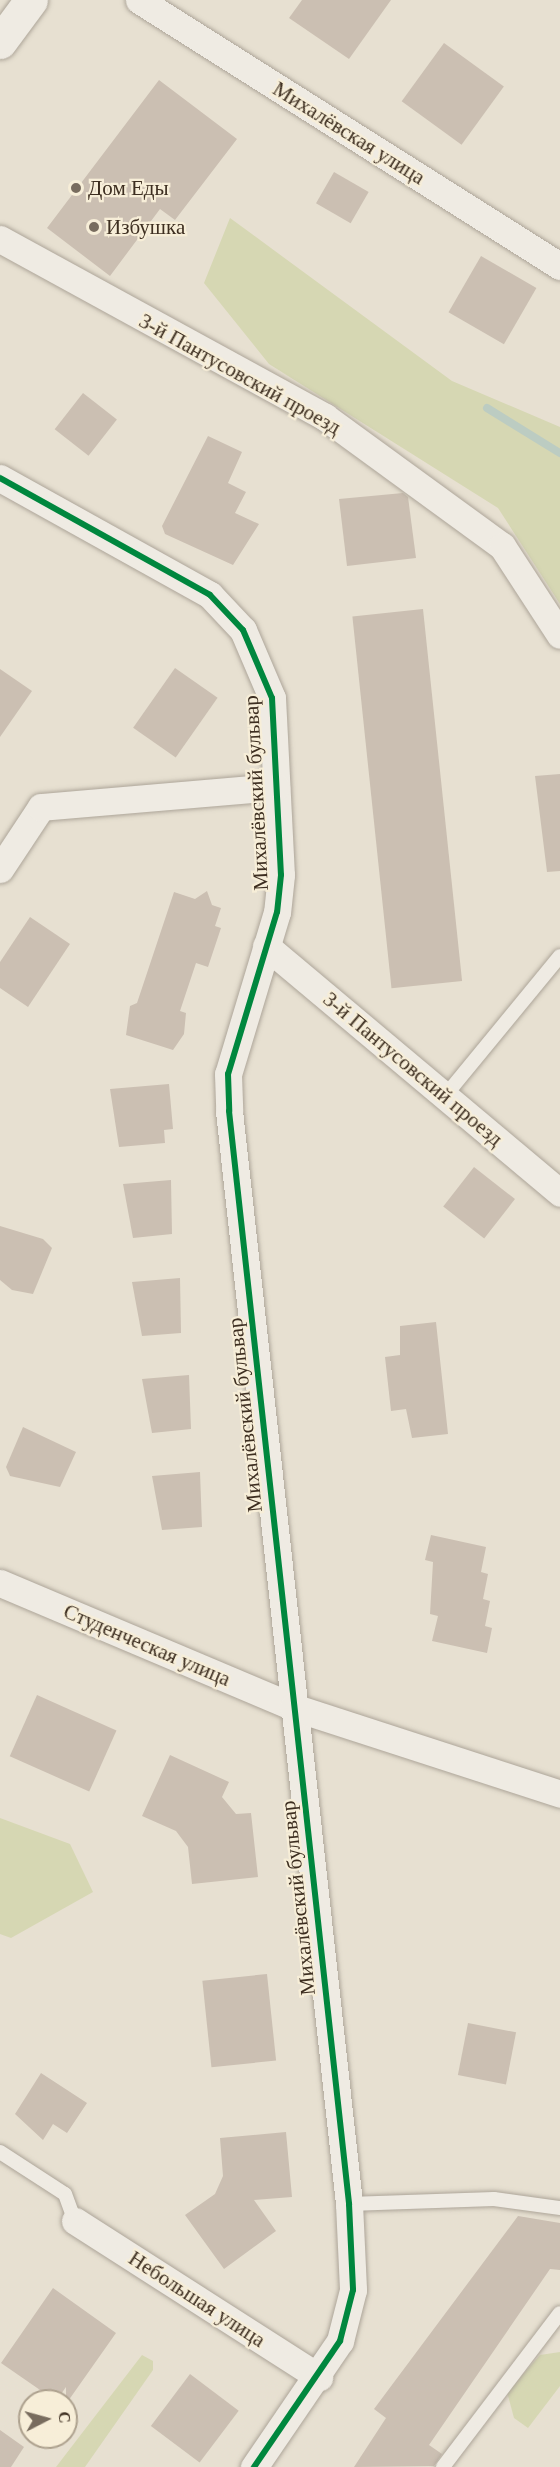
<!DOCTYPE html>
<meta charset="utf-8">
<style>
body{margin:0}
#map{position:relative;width:560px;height:2467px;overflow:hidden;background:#e7e0d1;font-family:Georgia,serif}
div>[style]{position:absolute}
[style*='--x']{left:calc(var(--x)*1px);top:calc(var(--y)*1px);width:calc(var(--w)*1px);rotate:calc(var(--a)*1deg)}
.green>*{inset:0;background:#d6d7b3}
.stream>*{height:8px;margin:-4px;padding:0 4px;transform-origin:4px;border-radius:4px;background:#bcccc2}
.building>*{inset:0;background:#cbbfb2;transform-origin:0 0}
.roads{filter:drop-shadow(0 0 2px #ada599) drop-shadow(0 0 2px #ada599)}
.lane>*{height:14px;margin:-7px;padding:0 7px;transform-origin:7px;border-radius:7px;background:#efebe3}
.street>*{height:27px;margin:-13.5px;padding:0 13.5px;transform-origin:13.5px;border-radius:13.5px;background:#efebe3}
.secondary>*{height:33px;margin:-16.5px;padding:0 16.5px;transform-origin:16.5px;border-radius:16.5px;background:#efebe3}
.cycleway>*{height:6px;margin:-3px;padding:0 3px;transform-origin:3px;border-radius:3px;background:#00873e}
.dots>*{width:16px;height:16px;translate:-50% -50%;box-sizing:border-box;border:3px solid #f7eed8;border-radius:50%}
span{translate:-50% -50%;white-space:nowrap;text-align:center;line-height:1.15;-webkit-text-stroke:4.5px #f7eed8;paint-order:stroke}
.street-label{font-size:21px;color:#3d2e20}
.poi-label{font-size:21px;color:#3d2e20}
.left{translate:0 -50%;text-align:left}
.north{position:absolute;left:18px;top:2389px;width:60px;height:60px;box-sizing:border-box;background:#f7eed8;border:2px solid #ada18e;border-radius:50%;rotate:84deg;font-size:16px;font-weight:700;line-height:24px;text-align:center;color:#3d2e20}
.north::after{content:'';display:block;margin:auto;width:21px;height:27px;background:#786c5e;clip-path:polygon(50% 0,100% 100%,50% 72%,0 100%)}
</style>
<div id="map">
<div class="green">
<i style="clip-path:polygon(230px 218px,452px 381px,560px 427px,560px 604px,498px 508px,269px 364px,204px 283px)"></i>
<i style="clip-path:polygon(0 1818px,70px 1844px,93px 1892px,11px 1938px,0 1934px)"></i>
<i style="clip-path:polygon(560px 2352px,560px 2386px,528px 2428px,514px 2418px,507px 2392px,540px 2355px)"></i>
<i style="clip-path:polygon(142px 2355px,153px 2361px,153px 2370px,85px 2467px,56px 2467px)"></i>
</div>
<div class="stream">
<i style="--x:487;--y:408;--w:86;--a:31.7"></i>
</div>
<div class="building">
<i style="clip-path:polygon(302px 0,391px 0,349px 59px,289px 18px)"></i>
<i style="left:444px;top:43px;width:74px;height:72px;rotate:36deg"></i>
<i style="clip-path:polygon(159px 80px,237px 139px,175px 220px,160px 209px,110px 276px,47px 228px)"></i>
<i style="left:334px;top:172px;width:40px;height:36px;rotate:30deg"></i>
<i style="left:481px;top:256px;width:64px;height:65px;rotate:30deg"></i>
<i style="left:83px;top:393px;width:43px;height:46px;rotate:38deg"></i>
<i style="clip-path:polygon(208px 436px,242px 452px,228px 483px,246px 492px,235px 513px,259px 524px,233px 565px,165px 534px,162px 526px)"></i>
<i style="clip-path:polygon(403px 493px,408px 497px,416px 558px,347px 566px,339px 499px)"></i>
<i style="left:423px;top:609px;width:374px;height:71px;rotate:84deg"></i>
<i style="left:175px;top:668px;width:52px;height:73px;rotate:35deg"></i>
<i style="clip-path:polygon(0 669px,32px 691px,0 737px)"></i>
<i style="clip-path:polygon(560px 774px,560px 871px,547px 872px,535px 776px)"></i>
<i style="clip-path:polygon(207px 891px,212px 905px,221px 908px,215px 926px,221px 928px,208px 967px,196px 963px,180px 1011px,186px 1013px,184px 1034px,173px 1050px,126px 1035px,130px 1006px,137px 1003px,174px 892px,195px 899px)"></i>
<i style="clip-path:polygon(30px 917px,70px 944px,28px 1007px,0 988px,0 962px)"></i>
<i style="clip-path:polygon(169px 1084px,173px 1129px,164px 1130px,165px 1143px,119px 1147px,110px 1089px)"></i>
<i style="left:474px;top:1167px;width:52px;height:50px;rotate:38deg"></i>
<i style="clip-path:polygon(171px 1180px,172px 1234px,133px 1238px,123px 1184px)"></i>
<i style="clip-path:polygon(0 1226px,43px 1239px,52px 1248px,33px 1294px,12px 1290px,0 1280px)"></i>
<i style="clip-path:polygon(180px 1278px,181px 1333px,142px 1336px,132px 1282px)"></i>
<i style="clip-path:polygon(436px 1322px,448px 1434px,412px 1438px,406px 1409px,391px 1411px,385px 1357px,400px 1355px,400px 1326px)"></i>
<i style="clip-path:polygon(189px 1375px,191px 1429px,152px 1433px,142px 1379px)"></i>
<i style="clip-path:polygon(23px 1427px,76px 1452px,60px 1487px,10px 1476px,6px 1467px)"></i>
<i style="clip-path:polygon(200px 1472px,202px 1527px,162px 1530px,152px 1476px)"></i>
<i style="clip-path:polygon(431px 1535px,486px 1547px,481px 1572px,488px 1574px,483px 1599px,490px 1601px,485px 1626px,492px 1628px,487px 1653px,432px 1641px,438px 1616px,430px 1614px,433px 1562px,425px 1560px)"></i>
<i style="left:37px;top:1695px;width:87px;height:67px;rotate:24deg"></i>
<i style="clip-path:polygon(170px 1755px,229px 1782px,222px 1797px,236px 1814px,251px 1813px,258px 1877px,192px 1884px,188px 1847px,176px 1831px,142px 1816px)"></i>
<i style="left:267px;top:1974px;width:87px;height:65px;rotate:84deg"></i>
<i style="left:468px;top:2023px;width:49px;height:53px;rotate:11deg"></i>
<i style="clip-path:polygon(41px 2073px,87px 2103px,67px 2133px,53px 2124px,43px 2140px,15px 2114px)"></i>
<i style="clip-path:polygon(286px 2132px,292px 2197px,254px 2200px,276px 2231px,224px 2269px,185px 2215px,215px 2194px,223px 2176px,220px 2138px)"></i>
<i style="clip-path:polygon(518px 2216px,560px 2223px,560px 2270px,550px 2269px,429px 2445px,442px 2454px,434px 2466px,354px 2467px,386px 2418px,374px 2409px)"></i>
<i style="clip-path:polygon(53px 2288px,116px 2333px,66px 2404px,66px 2387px,56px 2401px,1px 2363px)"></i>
<i style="left:190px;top:2374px;width:61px;height:65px;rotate:37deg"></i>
<i style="clip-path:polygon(0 2430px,24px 2447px,11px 2467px,0 2467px)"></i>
</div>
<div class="roads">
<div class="lane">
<i style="--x:445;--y:1096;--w:181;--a:-50.6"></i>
<i style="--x:0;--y:2152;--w:77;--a:32.9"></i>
<i style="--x:65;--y:2194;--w:29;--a:70"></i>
<i style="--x:349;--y:2204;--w:145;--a:-2"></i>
<i style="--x:494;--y:2199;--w:67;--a:7.8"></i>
<i style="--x:443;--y:2467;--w:193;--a:-52.8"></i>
</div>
<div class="street">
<i style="--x:139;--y:0;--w:498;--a:32.3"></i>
<i style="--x:0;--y:239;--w:371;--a:28.7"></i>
<i style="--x:325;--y:417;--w:219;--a:36.1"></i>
<i style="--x:502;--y:546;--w:106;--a:56.9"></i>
<i style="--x:0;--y:478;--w:240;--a:29.1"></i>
<i style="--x:210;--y:595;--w:48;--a:46.7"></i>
<i style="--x:243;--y:630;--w:74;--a:66.9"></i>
<i style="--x:272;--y:698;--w:177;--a:87.1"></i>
<i style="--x:281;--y:875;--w:37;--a:96"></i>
<i style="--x:277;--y:912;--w:169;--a:106.8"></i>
<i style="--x:228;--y:1074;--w:37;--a:88"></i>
<i style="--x:229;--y:1111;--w:1100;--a:83.73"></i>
<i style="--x:349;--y:2204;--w:86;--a:87.3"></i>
<i style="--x:353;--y:2290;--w:53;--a:104.3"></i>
<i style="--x:340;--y:2341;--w:153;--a:124.3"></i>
<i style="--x:0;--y:869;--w:74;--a:-56.5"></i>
<i style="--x:41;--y:807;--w:236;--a:-4.9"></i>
<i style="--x:266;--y:946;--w:384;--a:40"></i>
<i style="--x:0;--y:1583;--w:318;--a:22.9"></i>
<i style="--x:293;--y:1707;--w:281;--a:18"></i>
<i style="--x:75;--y:2221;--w:290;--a:32.6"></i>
</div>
<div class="secondary">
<i style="--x:0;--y:42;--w:52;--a:-53.6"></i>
</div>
</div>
<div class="cycleway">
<i style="--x:0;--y:478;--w:240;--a:29.1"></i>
<i style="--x:210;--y:595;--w:48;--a:46.7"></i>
<i style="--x:243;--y:630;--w:74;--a:66.9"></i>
<i style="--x:272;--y:698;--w:177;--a:87.1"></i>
<i style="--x:281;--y:875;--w:37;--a:96"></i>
<i style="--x:277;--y:912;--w:169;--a:106.8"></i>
<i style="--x:228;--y:1074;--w:37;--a:88"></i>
<i style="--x:229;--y:1111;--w:1100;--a:83.73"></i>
<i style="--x:349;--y:2204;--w:86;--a:87.3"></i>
<i style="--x:353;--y:2290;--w:53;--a:104.3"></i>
<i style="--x:340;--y:2341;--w:153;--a:124.3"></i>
</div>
<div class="dots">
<i style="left:76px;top:188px;background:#786c5e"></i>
<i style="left:94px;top:227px;background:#786c5e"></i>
</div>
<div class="street-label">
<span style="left:349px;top:133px;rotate:32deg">Михалёвская улица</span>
<span style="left:240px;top:374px;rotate:29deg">3-й Пантусовский проезд</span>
<span style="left:256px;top:793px;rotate:-93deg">Михалёвский бульвар</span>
<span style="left:413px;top:1069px;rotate:40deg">3-й Пантусовский проезд</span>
<span style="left:245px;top:1415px;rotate:-96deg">Михалёвский бульвар</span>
<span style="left:147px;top:1645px;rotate:23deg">Студенческая улица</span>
<span style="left:298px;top:1898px;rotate:-96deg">Михалёвский бульвар</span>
<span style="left:197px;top:2299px;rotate:33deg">Небольшая улица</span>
</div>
<div class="poi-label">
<span class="left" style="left:88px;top:188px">Дом Еды</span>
<span class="left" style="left:106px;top:227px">Избушка</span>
</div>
<div class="north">С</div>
</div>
